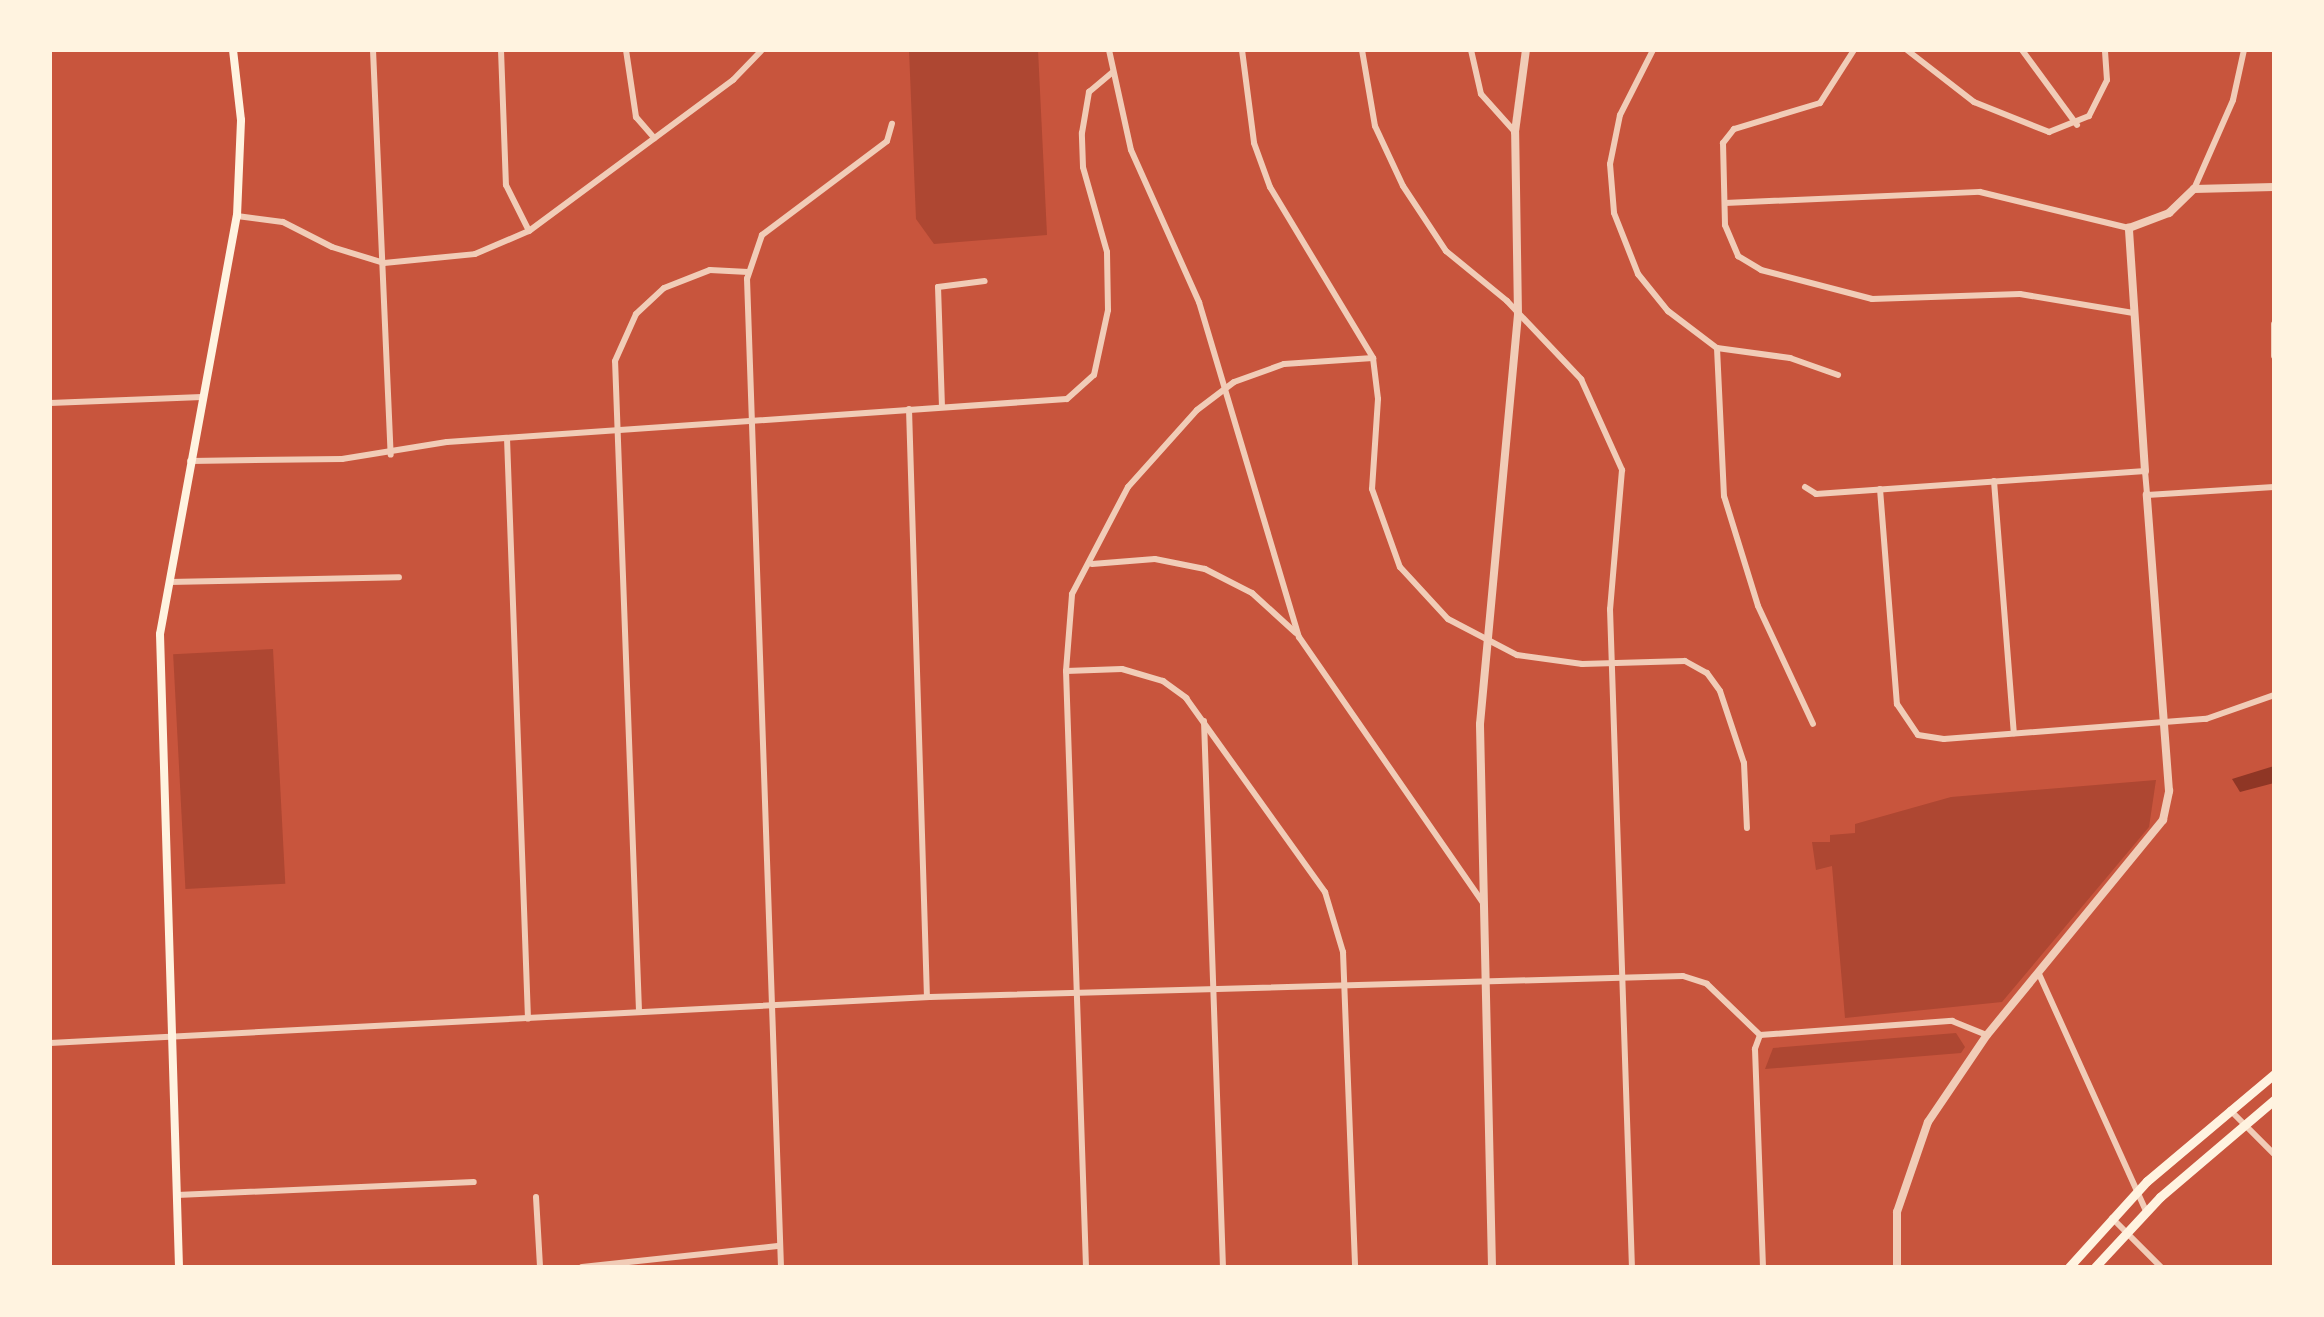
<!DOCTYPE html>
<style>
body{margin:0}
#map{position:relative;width:2324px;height:1317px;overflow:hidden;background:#c8553d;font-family:Karla,sans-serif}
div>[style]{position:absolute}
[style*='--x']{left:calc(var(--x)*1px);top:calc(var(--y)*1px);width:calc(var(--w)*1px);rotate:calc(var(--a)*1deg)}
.green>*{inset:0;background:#ae4732;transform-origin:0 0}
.water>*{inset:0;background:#8f3625}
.minor>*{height:6px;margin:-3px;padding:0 3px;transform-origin:3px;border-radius:3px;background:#f1ccb7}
.tertiary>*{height:8px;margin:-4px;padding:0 4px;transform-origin:4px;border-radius:4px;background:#f1ccb7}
.secondary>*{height:8px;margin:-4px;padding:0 4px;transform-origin:4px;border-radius:4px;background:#fff3e0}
.primary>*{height:9px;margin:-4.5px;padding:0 4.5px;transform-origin:4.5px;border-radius:4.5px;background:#fff3e0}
span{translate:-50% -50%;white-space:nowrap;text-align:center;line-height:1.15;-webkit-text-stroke:9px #fff3e0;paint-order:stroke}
.frame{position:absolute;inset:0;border:52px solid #fff3e0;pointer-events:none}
</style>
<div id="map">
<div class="green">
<i style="clip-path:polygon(909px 50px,1038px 50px,1047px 235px,934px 244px,916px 219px)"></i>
<i style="left:273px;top:649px;width:235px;height:100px;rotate:87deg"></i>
<i style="clip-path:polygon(2156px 780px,2149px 827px,2002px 1002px,1845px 1018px,1832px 866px,1816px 870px,1812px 842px,1830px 842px,1830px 835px,1855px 833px,1855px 824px,1951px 797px)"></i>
<i style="clip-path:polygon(1956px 1033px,1965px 1047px,1961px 1053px,1765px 1069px,1773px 1048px)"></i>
</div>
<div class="water">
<i style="clip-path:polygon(2274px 766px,2274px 783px,2240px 792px,2232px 779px)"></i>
</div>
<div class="minor">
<i style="--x:373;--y:50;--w:405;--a:87.5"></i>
<i style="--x:501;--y:50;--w:135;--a:87.9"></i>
<i style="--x:506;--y:185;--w:51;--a:63.4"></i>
<i style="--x:626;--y:50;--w:68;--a:81.5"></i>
<i style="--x:636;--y:117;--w:28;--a:49"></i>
<i style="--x:1109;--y:50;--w:102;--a:77.6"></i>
<i style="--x:1131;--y:150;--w:167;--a:65.9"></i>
<i style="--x:1199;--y:302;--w:350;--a:73.4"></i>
<i style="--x:1299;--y:637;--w:325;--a:55.3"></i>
<i style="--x:1242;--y:50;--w:94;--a:82.6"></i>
<i style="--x:1254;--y:143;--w:47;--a:70"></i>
<i style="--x:1270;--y:187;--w:200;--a:58.9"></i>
<i style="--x:1373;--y:358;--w:41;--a:83"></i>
<i style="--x:1378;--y:399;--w:90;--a:93.8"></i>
<i style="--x:1372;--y:489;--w:83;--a:70.3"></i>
<i style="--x:1400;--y:567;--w:71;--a:47.3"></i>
<i style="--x:1448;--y:619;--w:78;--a:27.6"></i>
<i style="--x:1517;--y:655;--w:66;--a:7.9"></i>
<i style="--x:1582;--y:664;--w:103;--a:-1.7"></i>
<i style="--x:1685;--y:661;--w:25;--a:29"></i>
<i style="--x:1707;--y:673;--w:22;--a:54"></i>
<i style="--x:1720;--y:691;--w:76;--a:71.6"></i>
<i style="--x:1744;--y:763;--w:65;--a:87.4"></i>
<i style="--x:1362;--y:50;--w:77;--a:80.3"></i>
<i style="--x:1375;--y:126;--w:66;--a:65"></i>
<i style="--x:1403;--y:186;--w:78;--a:56.5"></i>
<i style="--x:1446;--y:251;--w:79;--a:39.3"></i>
<i style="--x:1507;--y:301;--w:108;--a:46.5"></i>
<i style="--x:1581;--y:379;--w:100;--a:65.7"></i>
<i style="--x:1622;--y:470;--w:140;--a:94.9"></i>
<i style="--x:1610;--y:609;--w:658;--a:88.09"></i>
<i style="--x:1471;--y:50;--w:45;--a:77.2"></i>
<i style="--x:1481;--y:94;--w:51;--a:48.2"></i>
<i style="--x:1653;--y:50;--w:73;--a:116.9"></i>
<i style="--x:1620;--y:115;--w:50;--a:101.5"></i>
<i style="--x:1610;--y:164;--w:49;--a:85.3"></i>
<i style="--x:1614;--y:213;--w:66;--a:68.5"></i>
<i style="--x:1638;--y:274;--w:48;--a:51"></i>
<i style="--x:1668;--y:311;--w:61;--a:37.1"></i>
<i style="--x:1717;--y:348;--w:74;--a:7.8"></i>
<i style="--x:1790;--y:358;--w:51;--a:19.5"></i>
<i style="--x:1854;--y:50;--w:63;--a:122.7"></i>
<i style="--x:1820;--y:103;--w:90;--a:163.2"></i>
<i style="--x:1734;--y:129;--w:18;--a:128"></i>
<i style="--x:1723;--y:143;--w:82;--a:88.6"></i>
<i style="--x:1725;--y:225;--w:34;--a:67"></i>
<i style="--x:1738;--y:256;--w:27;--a:31"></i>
<i style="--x:1761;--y:270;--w:115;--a:14.6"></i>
<i style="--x:1872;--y:299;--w:148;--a:-1.9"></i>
<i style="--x:2020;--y:294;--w:115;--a:9.5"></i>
<i style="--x:1907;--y:50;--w:85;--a:37.8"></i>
<i style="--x:1974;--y:102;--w:81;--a:21.8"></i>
<i style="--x:2049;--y:132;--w:43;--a:-21.8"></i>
<i style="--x:2089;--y:116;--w:40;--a:-63.4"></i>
<i style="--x:2107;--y:80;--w:30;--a:-94"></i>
<i style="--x:2022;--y:50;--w:93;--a:53.7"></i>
<i style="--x:2194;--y:189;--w:97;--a:-66.3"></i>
<i style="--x:2233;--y:100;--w:51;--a:-77.6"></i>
<i style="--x:1725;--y:203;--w:255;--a:-2.5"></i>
<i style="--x:1980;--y:192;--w:153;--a:13.6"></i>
<i style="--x:237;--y:216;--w:46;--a:7.4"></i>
<i style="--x:283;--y:222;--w:55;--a:27"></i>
<i style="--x:332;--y:247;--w:54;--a:17.1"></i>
<i style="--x:384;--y:263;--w:91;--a:-5.6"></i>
<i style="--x:475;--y:254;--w:59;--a:-23.1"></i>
<i style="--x:529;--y:231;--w:254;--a:-36.5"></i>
<i style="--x:733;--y:80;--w:42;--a:-46"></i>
<i style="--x:2274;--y:324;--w:32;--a:90"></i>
<i style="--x:1717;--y:348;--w:148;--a:87.3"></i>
<i style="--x:1724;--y:496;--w:115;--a:72.8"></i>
<i style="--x:1758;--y:606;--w:130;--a:65"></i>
<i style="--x:50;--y:403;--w:152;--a:-2.3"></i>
<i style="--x:942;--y:407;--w:120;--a:-91.9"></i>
<i style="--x:938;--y:287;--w:47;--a:-7.3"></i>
<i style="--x:909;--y:409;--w:588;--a:88.25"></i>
<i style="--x:507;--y:438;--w:581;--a:87.93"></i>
<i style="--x:190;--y:461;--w:152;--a:-0.8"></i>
<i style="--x:342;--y:459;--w:106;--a:-9.2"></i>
<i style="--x:447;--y:442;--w:621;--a:-3.97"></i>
<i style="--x:1067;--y:399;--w:36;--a:-42"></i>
<i style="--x:1094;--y:375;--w:66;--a:-77.8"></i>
<i style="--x:1108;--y:310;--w:58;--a:-91"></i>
<i style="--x:1107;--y:252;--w:88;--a:-105.8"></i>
<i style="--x:1083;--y:167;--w:34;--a:-92"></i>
<i style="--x:1082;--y:133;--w:42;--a:-80.3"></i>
<i style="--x:1089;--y:92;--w:31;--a:-40"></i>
<i style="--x:1994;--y:481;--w:253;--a:85.5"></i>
<i style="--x:1805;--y:487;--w:13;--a:32"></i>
<i style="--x:1816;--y:494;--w:330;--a:-4"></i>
<i style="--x:2145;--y:471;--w:24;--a:85"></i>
<i style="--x:2147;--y:495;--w:127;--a:-3.6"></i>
<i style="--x:1880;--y:489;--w:216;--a:85.5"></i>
<i style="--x:1897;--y:704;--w:37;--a:56"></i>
<i style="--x:1918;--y:735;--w:26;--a:9"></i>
<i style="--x:1944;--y:739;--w:263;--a:-4.4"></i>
<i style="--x:2206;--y:719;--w:72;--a:-19.4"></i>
<i style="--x:1092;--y:564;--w:63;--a:-4.5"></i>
<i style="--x:1155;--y:559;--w:51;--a:11.3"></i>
<i style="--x:1205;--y:569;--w:53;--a:27.1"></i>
<i style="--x:1252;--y:593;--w:59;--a:42.3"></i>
<i style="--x:169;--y:582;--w:230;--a:-1.2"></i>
<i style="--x:1066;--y:671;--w:56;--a:-2"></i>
<i style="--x:1122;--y:669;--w:43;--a:16.3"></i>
<i style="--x:1163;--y:681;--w:29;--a:36"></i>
<i style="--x:1186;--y:698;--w:239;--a:54.4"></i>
<i style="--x:1325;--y:892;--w:63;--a:73.3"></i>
<i style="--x:1343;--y:952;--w:315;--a:87.8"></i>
<i style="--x:1204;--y:721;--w:546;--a:88.01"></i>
<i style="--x:2039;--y:974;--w:260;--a:65.7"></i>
<i style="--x:639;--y:1011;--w:650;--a:-92.11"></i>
<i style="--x:615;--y:361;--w:51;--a:-65.9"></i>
<i style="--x:636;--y:314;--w:38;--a:-43"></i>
<i style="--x:664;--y:288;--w:49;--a:-21.4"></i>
<i style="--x:710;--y:270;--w:38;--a:3"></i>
<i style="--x:1760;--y:1035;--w:15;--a:110"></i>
<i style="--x:1755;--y:1049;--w:218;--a:87.9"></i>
<i style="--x:50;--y:1043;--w:881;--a:-2.99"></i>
<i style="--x:930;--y:997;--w:753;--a:-1.6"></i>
<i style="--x:1683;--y:976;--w:25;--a:18"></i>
<i style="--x:1707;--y:984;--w:74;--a:43.9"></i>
<i style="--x:1760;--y:1035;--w:193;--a:-4.2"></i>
<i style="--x:1952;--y:1021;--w:38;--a:22"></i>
<i style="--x:2230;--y:1110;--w:62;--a:45"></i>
<i style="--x:177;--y:1195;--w:297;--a:-2.5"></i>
<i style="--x:536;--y:1197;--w:70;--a:86.7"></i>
<i style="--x:2112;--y:1218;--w:69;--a:45"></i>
<i style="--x:582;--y:1267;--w:199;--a:-6.1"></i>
<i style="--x:781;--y:1267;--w:989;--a:-91.97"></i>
<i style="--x:747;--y:279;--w:46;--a:-71.2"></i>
<i style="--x:762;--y:235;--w:156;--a:-36.9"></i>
<i style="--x:887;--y:141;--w:18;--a:-74"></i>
<i style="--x:1086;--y:1267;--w:596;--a:-91.92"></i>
<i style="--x:1066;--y:671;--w:77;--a:-85.5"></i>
<i style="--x:1072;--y:594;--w:121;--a:-62.4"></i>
<i style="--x:1128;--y:487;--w:103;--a:-48.1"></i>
<i style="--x:1197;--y:410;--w:46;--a:-37.1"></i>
<i style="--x:1234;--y:382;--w:53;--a:-19.8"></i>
<i style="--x:1284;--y:364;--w:89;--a:-3.9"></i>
</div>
<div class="tertiary">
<i style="--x:2145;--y:471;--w:244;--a:-93.8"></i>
<i style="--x:2129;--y:228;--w:43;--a:-20.6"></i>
<i style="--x:2169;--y:213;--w:35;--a:-44"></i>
<i style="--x:2194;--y:189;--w:80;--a:-1.4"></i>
<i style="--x:1492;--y:1267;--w:543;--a:-91.27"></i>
<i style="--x:1480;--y:724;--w:411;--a:-84.7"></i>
<i style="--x:1518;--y:315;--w:183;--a:-90.9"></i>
<i style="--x:1515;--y:132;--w:83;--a:-82.4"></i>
<i style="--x:1897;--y:1267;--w:55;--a:-90"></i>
<i style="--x:1897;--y:1212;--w:95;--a:-71"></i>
<i style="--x:1928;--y:1122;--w:105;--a:-55.9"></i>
<i style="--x:1987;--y:1035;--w:278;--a:-50.7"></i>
<i style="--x:2163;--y:820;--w:30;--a:-78"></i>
<i style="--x:2169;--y:791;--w:297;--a:-94.3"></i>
</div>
<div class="secondary">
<i style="--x:179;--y:1267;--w:633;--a:-91.72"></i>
<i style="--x:160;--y:634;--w:425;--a:-79.6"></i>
<i style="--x:237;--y:216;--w:96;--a:-87.6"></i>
<i style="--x:241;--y:120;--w:70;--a:-96.5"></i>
</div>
<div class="primary">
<i style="--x:2069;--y:1267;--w:116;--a:-47.8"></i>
<i style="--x:2147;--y:1181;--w:166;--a:-40.1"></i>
<i style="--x:2095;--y:1267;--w:96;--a:-47.1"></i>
<i style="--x:2160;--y:1197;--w:150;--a:-40.4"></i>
</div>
<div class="frame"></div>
</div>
